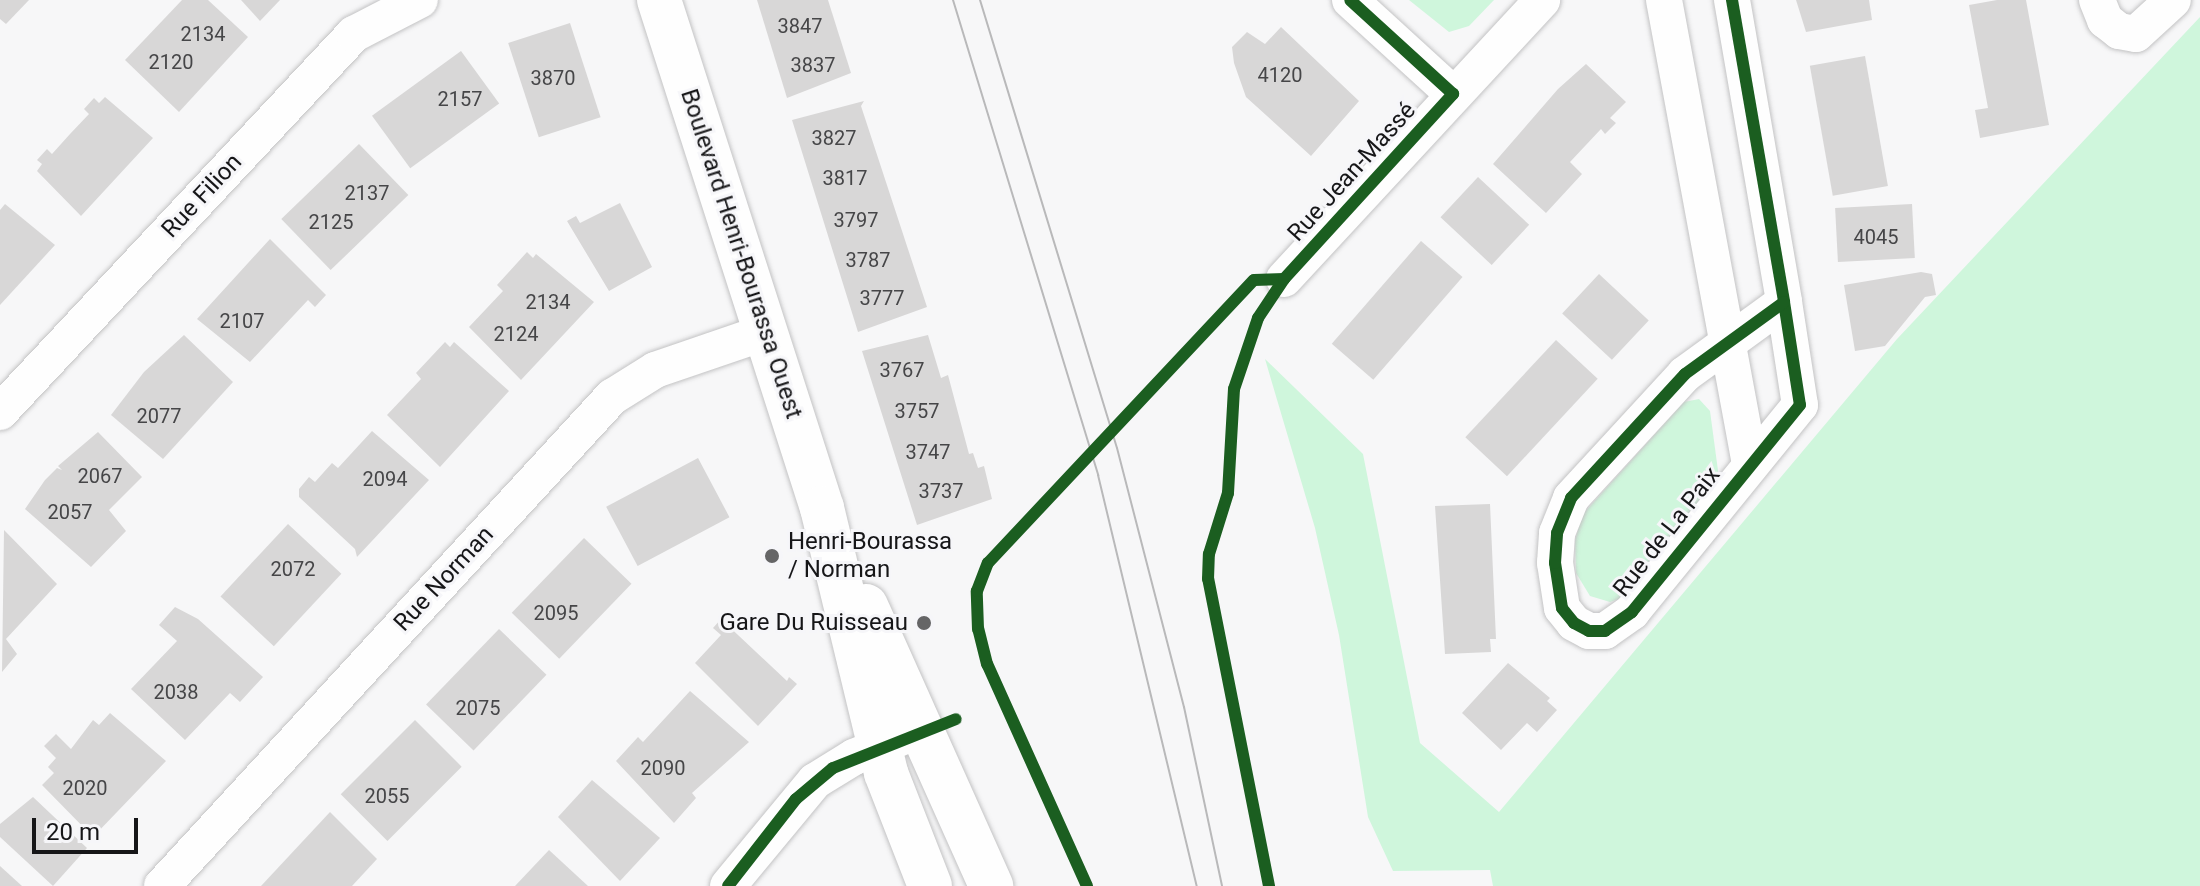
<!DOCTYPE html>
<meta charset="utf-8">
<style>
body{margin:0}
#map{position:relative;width:2200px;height:886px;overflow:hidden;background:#f7f7f8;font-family:Roboto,sans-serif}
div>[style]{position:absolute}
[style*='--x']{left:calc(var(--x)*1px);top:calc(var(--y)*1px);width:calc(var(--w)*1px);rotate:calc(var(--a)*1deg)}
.green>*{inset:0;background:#cff6dc}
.building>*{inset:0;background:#d8d7d7;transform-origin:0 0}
.roads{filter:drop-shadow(0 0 2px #c3c3c4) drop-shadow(0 0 2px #c3c3c4)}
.minor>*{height:36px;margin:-18px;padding:0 18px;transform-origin:18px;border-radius:18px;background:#fefefe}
.major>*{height:44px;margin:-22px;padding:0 22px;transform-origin:22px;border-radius:22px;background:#fefefe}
.tram>*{height:2px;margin:-1px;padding:0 1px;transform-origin:1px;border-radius:1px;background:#b9b9ba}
.cycleway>*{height:12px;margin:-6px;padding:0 6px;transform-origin:6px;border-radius:6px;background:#1b5e20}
.dots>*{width:22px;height:22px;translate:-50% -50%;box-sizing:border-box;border:4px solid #f6f6f9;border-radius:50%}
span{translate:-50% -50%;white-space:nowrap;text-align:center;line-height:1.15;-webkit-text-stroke:6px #f6f6f9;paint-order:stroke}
.number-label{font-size:20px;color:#464648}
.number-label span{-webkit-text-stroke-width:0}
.street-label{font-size:24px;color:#161618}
.poi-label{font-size:24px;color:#161618}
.left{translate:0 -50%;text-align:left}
.right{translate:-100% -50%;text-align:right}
.scale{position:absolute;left:32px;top:818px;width:106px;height:36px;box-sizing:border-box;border:4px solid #161618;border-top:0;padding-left:10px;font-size:24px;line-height:28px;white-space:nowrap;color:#161618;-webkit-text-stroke:6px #f6f6f9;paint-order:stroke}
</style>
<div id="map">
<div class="green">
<i style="clip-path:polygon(1409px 0,1494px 0,1469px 26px,1449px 32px)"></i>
<i style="clip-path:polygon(2200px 17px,2200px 886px,1493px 886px,1490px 870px,1393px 871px,1368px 817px,1339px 635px,1315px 528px,1265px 359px,1363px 454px,1420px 743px,1499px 812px,1897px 339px)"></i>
<i style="clip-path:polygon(1699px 399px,1710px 411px,1719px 478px,1624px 597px,1610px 602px,1590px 596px,1576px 573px,1575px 541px,1582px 515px,1684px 402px)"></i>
</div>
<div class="building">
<i style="clip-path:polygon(0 0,29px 0,6px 24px,0 19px)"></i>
<i style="clip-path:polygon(182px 0,208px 0,248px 37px,179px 112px,125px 60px)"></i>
<i style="clip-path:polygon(241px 0,280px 0,260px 21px)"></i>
<i style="clip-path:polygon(757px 0,828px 0,851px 73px,787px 98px)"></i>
<i style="clip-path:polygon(1796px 0,1869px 0,1872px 20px,1806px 32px)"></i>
<i style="clip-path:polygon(1997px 0,2026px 0,2049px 125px,1980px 138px,1975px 110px,1988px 108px,1969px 5px)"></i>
<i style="left:570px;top:23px;width:99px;height:65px;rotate:72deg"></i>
<i style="clip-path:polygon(1281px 27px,1359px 101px,1311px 156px,1246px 97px,1234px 63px,1232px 47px,1247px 32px,1265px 44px)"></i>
<i style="left:461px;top:51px;width:65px;height:110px;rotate:54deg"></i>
<i style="left:1865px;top:56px;width:132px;height:56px;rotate:80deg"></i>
<i style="clip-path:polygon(1586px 64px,1626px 102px,1610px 118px,1616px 123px,1605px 134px,1601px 129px,1570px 162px,1582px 174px,1546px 213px,1493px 164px,1558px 89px)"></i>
<i style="clip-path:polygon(105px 97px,153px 138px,81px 216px,37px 171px,42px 164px,37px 160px,47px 149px,52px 154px,70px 134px,89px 114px,84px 109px,94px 98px,99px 103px)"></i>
<i style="clip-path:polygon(864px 101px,861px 106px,927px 307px,858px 332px,792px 120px)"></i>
<i style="left:359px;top:144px;width:71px;height:108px;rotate:46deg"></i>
<i style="left:1478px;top:177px;width:70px;height:55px;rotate:43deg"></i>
<i style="clip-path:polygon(620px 203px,652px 267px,609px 291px,567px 221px,576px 216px,580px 223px)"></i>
<i style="clip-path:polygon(5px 204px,55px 245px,0 305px,0 210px)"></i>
<i style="left:1912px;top:204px;width:54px;height:77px;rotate:87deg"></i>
<i style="clip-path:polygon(270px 239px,326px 295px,315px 307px,308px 300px,250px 362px,197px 319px)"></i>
<i style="left:1421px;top:241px;width:55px;height:136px;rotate:41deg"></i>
<i style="clip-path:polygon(527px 252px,533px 258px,536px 254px,594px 302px,521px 380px,469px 327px,503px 291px,497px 285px)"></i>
<i style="clip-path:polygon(1921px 272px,1932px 274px,1936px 295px,1925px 297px,1885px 346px,1855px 351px,1844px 285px)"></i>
<i style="left:1599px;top:274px;width:68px;height:54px;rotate:43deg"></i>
<i style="clip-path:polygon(184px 335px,233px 382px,163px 459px,111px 415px,144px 372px)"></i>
<i style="clip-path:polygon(928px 335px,941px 378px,948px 375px,969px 454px,973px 453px,978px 468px,984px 466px,992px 499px,917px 525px,862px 351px)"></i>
<i style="left:1556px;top:340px;width:57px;height:133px;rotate:43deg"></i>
<i style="clip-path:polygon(445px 342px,450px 347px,454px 342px,509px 391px,440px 467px,387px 415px,421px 379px,416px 373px)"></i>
<i style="clip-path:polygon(372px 431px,429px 480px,357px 557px,355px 549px,299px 497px,299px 489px,309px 477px,315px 482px,332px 463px,338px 468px)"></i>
<i style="clip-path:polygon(98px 432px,142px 477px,109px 510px,126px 531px,91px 567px,25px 509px,45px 480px,57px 468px,62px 470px,58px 466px)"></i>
<i style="left:698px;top:458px;width:67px;height:104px;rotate:62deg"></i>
<i style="clip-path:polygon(1490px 504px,1496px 639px,1490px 639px,1491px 652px,1445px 654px,1435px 506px)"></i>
<i style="left:288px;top:524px;width:73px;height:99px;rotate:43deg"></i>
<i style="clip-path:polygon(4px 530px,57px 584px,6px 639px,17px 654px,2px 672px)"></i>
<i style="left:584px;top:538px;width:66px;height:104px;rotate:44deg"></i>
<i style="clip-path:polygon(175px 607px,198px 619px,263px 677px,240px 702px,230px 693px,185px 740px,131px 689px,177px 641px,159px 625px)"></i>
<i style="clip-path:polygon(721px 619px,787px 681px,789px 677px,797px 684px,758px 726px,695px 663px,721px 635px,713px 628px)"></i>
<i style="left:499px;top:629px;width:66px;height:105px;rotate:44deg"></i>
<i style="clip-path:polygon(1508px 663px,1550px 698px,1547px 701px,1557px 710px,1537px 732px,1527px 723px,1501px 750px,1462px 713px)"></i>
<i style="clip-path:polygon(690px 691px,749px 742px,692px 793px,696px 798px,674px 823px,616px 761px,638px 737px,643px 742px)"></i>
<i style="clip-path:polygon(110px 713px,166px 761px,93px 837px,42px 785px,54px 773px,48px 767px,56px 758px,44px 746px,56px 734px,71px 749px,93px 720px,99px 725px)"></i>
<i style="left:415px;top:720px;width:66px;height:105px;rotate:45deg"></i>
<i style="clip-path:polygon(592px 780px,660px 838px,620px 881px,558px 817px)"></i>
<i style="clip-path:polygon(33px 797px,87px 848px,53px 886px,0 837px,0 824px)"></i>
<i style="clip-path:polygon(330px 812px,377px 859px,352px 886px,261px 886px)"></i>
<i style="clip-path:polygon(549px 850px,588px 886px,515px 886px)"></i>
<i style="clip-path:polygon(0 866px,22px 886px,0 886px)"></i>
</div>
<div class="roads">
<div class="minor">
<i style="--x:1350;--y:0;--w:139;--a:42.4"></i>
<i style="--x:1664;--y:0;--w:470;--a:79.5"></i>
<i style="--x:1732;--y:0;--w:306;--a:80.2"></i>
<i style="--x:1784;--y:302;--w:104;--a:81.2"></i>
<i style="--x:1800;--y:405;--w:267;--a:129.1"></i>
<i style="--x:1632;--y:612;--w:33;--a:145"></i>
<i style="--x:1605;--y:631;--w:16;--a:180"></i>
<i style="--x:1589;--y:631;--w:17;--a:-152"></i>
<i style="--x:1574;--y:623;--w:19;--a:-129"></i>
<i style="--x:1562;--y:608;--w:46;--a:-98.8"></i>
<i style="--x:1555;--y:563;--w:30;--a:-86"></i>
<i style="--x:1557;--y:533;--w:38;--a:-68"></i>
<i style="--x:1571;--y:498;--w:168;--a:-47.4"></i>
<i style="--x:1685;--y:374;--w:122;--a:-36"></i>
<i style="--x:2097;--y:0;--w:22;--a:68"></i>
<i style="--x:2105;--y:20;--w:18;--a:38"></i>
<i style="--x:2119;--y:31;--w:17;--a:10"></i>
<i style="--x:2136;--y:34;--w:50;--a:-42.6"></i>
<i style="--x:1284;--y:279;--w:380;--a:-47.2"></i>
<i style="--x:0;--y:412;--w:518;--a:-46.88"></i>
<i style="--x:354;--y:34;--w:74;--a:-27.3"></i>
<i style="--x:162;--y:886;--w:665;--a:-47.38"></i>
<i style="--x:612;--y:397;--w:51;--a:-32.1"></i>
<i style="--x:655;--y:370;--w:117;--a:-18.9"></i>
<i style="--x:728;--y:886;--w:136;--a:-50.4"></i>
<i style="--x:815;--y:781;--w:46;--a:-31.6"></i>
<i style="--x:854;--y:757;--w:55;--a:-22.4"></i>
</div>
<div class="major">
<i style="--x:659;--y:0;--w:534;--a:72.21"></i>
<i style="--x:822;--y:508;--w:273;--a:76.4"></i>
<i style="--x:886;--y:773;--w:121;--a:68.7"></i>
<i style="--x:866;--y:606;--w:307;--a:65.9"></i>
</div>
</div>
<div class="tram">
<i style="--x:953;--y:0;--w:497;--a:73"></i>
<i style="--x:1098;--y:475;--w:423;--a:76.5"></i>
<i style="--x:980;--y:0;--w:468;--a:73"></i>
<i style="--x:1117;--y:448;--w:268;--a:75.5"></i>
<i style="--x:1184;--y:707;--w:183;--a:78"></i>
</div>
<div class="cycleway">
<i style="--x:1732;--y:0;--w:306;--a:80.2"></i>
<i style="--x:1784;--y:302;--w:104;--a:81.2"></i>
<i style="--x:1800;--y:405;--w:267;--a:129.1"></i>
<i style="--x:1632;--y:612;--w:33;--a:145"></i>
<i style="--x:1605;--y:631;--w:16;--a:180"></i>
<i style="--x:1589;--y:631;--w:17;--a:-152"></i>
<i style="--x:1574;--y:623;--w:19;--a:-129"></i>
<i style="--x:1562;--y:608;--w:46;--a:-98.8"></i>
<i style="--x:1555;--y:563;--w:30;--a:-86"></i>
<i style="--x:1557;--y:533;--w:38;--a:-68"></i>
<i style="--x:1571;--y:498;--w:168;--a:-47.4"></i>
<i style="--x:1685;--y:374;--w:122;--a:-36"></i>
<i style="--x:728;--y:886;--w:110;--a:-52"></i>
<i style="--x:796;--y:799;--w:48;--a:-40"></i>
<i style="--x:833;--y:768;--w:132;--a:-21.7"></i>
<i style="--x:1087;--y:886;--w:243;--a:-114.2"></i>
<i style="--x:987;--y:664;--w:36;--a:-104"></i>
<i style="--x:978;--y:629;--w:38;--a:-92"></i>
<i style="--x:977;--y:591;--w:30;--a:-69"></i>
<i style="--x:988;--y:563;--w:388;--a:-46.8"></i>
<i style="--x:1254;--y:280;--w:30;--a:-2"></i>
<i style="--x:1269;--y:886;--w:313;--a:-101.2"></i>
<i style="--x:1208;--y:579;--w:25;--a:-88"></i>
<i style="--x:1209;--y:554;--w:64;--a:-72.7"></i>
<i style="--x:1228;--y:493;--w:104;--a:-86.7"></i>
<i style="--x:1234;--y:389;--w:75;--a:-71.3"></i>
<i style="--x:1258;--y:318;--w:47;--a:-56.3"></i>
<i style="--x:1284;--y:279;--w:251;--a:-47.6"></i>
<i style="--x:1453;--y:94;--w:139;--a:-137.6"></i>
</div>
<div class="dots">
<i style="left:772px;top:556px;background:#656566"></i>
<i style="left:924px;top:623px;background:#656566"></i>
</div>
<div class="number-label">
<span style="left:800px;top:26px">3847</span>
<span style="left:203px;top:34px">2134</span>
<span style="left:171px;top:62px">2120</span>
<span style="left:813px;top:65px">3837</span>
<span style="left:1280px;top:75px">4120</span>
<span style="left:553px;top:78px">3870</span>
<span style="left:460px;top:99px">2157</span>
<span style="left:834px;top:138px">3827</span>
<span style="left:845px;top:178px">3817</span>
<span style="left:367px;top:193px">2137</span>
<span style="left:856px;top:220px">3797</span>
<span style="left:331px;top:222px">2125</span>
<span style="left:1876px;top:237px">4045</span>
<span style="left:868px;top:260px">3787</span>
<span style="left:882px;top:298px">3777</span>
<span style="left:548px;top:302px">2134</span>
<span style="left:242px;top:321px">2107</span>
<span style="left:516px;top:334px">2124</span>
<span style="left:902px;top:370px">3767</span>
<span style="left:917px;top:411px">3757</span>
<span style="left:159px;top:416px">2077</span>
<span style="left:928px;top:452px">3747</span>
<span style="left:100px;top:476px">2067</span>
<span style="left:385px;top:479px">2094</span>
<span style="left:941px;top:491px">3737</span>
<span style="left:70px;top:512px">2057</span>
<span style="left:293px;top:569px">2072</span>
<span style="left:556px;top:613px">2095</span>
<span style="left:176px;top:692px">2038</span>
<span style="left:478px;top:708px">2075</span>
<span style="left:663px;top:768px">2090</span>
<span style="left:85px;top:788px">2020</span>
<span style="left:387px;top:796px">2055</span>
</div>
<div class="street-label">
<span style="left:1352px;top:172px;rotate:-48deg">Rue Jean-Massé</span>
<span style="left:202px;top:196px;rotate:-47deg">Rue Filion</span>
<span style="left:741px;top:254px;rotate:72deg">Boulevard Henri-Bourassa Ouest</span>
<span style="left:1667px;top:532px;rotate:-52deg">Rue de La Paix</span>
<span style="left:444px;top:579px;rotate:-47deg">Rue Norman</span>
</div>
<div class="poi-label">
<span class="left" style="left:788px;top:556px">Henri-Bourassa<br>/ Norman</span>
<span class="right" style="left:908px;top:623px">Gare Du Ruisseau</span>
</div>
<div class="scale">20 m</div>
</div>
